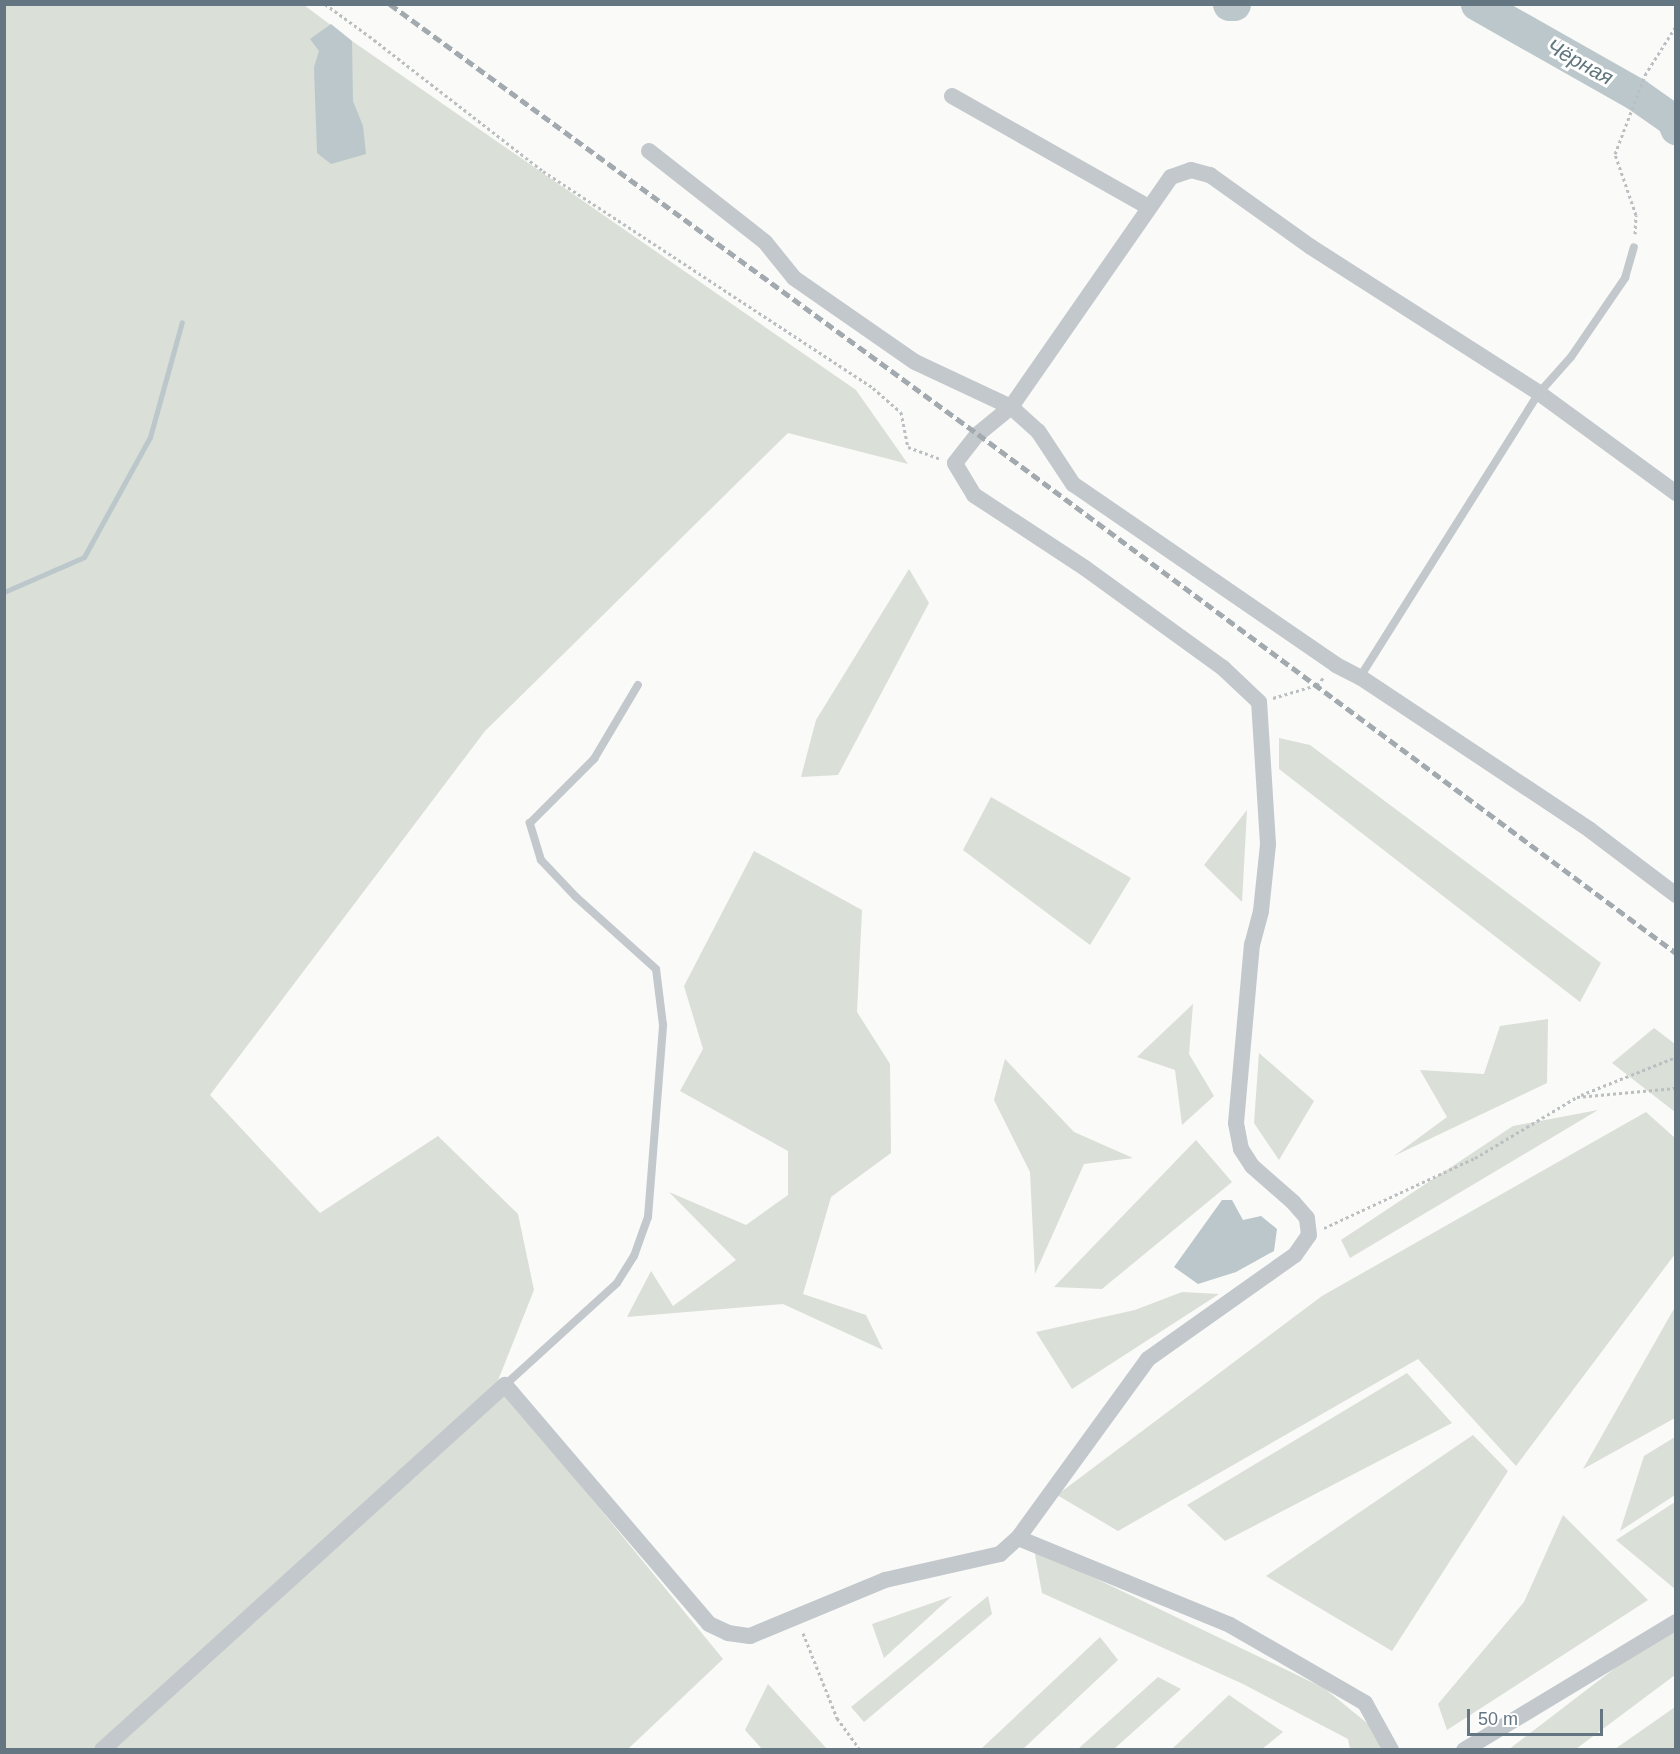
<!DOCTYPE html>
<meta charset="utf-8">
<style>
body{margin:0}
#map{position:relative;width:1680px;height:1754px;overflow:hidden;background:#fafaf8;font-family:Helvetica,sans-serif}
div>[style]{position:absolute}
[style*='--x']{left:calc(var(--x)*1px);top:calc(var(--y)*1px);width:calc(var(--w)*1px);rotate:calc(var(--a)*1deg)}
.green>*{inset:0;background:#dadfd7}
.water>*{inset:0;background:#bbc7cb}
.stream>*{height:5px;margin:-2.5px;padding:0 2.5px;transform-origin:2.5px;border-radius:2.5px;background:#bbc7cb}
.river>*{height:33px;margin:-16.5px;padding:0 16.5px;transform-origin:16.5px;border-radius:16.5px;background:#bbc7cb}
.path>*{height:3px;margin-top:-1.5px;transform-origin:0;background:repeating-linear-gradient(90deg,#bbbfc2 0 3px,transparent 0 6px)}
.lane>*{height:8px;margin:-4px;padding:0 4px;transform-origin:4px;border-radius:4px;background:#c3c8cc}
.street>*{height:16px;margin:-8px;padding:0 8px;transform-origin:8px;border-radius:8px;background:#c3c8cc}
.rail>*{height:4.5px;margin-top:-2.25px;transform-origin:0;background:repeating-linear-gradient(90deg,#a2aab0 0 9px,transparent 0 13.5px)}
span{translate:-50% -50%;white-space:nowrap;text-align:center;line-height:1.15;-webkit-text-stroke:6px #fff;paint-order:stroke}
.water-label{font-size:21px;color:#60757c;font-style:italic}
.frame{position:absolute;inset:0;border:6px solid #657683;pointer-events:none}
.scale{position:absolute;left:1467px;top:1709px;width:136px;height:27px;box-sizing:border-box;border:3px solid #657683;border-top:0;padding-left:8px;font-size:18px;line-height:21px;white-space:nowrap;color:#657683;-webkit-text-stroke:4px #fff;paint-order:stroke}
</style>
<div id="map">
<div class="green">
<i style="clip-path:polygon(5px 5px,304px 5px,352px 41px,856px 390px,908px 464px,788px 433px,485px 731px,210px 1095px,320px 1213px,438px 1136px,518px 1214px,534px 1290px,497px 1383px,723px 1659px,628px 1749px,5px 1750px)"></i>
<i style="clip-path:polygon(909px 569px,929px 603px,838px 775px,801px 777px,816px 720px)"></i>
<i style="clip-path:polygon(1279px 738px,1310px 745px,1601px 963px,1580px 1002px,1279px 769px)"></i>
<i style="clip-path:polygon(991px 797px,1131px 878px,1090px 945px,963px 850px)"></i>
<i style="clip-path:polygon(1247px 810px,1242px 902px,1204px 865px)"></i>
<i style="clip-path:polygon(754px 851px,862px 910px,857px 1012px,890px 1064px,891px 1153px,831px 1197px,803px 1294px,866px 1315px,883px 1350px,783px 1304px,627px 1317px,651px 1271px,673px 1306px,736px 1260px,669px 1192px,746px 1225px,788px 1195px,788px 1151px,680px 1091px,703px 1049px,684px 986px)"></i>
<i style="clip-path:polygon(1193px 1004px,1189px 1054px,1214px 1096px,1182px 1125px,1175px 1070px,1137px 1057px)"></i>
<i style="clip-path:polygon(1548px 1019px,1547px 1083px,1394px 1156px,1447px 1117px,1420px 1070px,1484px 1074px,1500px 1026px)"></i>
<i style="clip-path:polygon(1654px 1028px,1675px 1044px,1675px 1112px,1612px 1063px)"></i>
<i style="clip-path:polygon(1259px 1053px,1314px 1101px,1279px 1160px,1254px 1123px)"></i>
<i style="clip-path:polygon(1005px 1059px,1074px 1132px,1133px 1158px,1084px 1164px,1035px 1274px,1030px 1172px,994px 1100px)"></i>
<i style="clip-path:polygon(1598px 1110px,1350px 1258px,1341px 1240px,1513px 1126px)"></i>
<i style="clip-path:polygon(1646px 1112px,1675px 1138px,1675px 1254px,1516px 1466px,1418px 1359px,1118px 1531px,1057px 1495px,1322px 1296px)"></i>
<i style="clip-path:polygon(1196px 1140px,1232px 1182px,1102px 1289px,1054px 1287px)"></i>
<i style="clip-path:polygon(1182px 1292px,1219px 1294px,1072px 1389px,1036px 1332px,1135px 1310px)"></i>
<i style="clip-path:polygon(1675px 1307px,1675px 1418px,1583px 1469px)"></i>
<i style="clip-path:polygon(1407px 1373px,1452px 1423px,1225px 1541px,1187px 1505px)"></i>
<i style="clip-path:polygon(1473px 1435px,1508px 1471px,1392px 1651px,1266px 1576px)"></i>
<i style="clip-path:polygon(1675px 1437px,1675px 1495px,1620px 1531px,1644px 1456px)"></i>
<i style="clip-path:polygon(1675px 1502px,1675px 1589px,1616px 1540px)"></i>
<i style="clip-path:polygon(1563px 1515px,1648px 1600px,1447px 1730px,1438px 1704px,1524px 1602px)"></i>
<i style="clip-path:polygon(1034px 1549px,1324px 1688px,1389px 1741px,1392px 1749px,1350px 1749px,1348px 1739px,1243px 1684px,1042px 1593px)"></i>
<i style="clip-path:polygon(952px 1596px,884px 1658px,872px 1624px)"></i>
<i style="clip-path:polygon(988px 1596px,992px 1614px,864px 1722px,851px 1707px)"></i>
<i style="clip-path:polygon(1674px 1623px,1675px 1675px,1576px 1749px,1508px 1750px)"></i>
<i style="clip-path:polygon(1100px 1637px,1118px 1660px,1023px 1749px,981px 1749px)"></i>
<i style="clip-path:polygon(1158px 1677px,1181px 1689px,1114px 1749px,1078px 1749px)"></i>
<i style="clip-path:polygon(768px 1684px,827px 1749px,762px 1749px,745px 1730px)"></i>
<i style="clip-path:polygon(1229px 1695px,1283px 1732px,1262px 1749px,1172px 1749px)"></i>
<i style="clip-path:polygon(1675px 1707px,1675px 1749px,1615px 1749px)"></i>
</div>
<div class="water">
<i style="clip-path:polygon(331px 24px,352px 41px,353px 101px,363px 126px,366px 154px,331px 164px,317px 153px,314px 67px,319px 51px,310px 39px)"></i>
<i style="clip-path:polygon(1222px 1200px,1232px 1200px,1243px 1220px,1261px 1216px,1277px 1229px,1274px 1251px,1236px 1272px,1198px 1284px,1174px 1267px)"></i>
</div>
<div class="stream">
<i style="--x:4;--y:592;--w:87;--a:-23.6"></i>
<i style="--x:84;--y:557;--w:137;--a:-61.2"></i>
<i style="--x:150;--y:437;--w:119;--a:-74.5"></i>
</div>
<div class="river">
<i style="--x:1229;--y:4;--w:5;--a:0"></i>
<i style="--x:1477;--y:4;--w:183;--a:29.5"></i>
<i style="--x:1636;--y:94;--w:45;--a:35.1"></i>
<i style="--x:1673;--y:120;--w:9;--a:69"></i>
</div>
<div class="path">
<i style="--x:325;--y:4;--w:54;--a:36"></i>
<i style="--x:369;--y:36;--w:220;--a:37.8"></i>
<i style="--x:543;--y:171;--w:395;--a:33.3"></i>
<i style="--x:873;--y:388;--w:37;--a:41"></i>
<i style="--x:901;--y:412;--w:36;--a:79"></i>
<i style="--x:908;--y:447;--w:33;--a:20"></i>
<i style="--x:1635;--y:234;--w:19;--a:-87"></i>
<i style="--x:1636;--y:215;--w:65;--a:-109"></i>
<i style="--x:1615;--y:154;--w:85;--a:-69.2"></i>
<i style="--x:1645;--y:75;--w:58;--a:-57.7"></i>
<i style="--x:1273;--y:698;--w:46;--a:-16.5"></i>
<i style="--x:1317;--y:685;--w:11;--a:-49"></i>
<i style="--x:1581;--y:1095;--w:102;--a:-21.8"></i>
<i style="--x:1324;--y:1228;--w:166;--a:-24.9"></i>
<i style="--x:1475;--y:1158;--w:119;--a:-30.9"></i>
<i style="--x:1577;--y:1097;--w:99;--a:-5.2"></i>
<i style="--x:803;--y:1633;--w:92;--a:68.2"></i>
<i style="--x:837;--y:1718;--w:39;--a:54"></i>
</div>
<div class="lane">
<i style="--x:1360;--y:677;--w:336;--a:-57.8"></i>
<i style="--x:1539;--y:393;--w:48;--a:-48.4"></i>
<i style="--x:1571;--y:357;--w:96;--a:-55.6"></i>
<i style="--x:1625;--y:278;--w:32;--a:-74"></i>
<i style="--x:505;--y:1385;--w:151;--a:-42.3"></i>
<i style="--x:617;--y:1283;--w:32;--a:-58"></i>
<i style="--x:634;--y:1256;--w:41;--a:-70.3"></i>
<i style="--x:648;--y:1217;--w:193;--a:-85.5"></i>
<i style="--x:663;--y:1025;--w:56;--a:-97.1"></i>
<i style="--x:656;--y:969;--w:108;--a:-138"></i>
<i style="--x:576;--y:897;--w:51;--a:-133.4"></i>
<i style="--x:541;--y:860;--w:39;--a:-107"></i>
<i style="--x:530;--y:823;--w:91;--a:-45"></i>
<i style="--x:594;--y:759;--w:86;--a:-59.3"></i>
</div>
<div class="street">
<i style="--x:952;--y:96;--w:225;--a:29.5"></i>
<i style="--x:649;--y:151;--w:147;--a:38.1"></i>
<i style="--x:765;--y:242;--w:46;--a:51.1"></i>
<i style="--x:794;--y:278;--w:147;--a:34.8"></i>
<i style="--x:915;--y:362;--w:106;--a:25.1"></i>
<i style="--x:1011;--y:407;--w:36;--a:42"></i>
<i style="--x:1038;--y:431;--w:64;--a:56.6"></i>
<i style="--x:1073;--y:484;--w:319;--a:34.5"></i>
<i style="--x:1336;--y:665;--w:27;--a:27"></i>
<i style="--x:1360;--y:677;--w:276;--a:33.6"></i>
<i style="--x:1590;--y:830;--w:108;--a:37.1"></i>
<i style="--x:1018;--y:1538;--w:229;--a:22.3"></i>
<i style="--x:1230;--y:1625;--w:156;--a:30"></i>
<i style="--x:1365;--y:1703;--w:54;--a:61"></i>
<i style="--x:102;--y:1750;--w:544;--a:-42.17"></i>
<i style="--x:505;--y:1385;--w:314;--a:49.5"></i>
<i style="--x:709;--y:1624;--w:21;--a:25"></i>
<i style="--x:728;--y:1633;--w:22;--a:8"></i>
<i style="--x:750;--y:1636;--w:146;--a:-22.5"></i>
<i style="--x:885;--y:1580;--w:118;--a:-12.7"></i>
<i style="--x:1000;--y:1554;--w:24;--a:-42"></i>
<i style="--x:1018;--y:1538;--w:221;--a:-54"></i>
<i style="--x:1148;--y:1359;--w:180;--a:-35.3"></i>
<i style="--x:1295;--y:1255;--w:24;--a:-55"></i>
<i style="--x:1309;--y:1235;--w:17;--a:-97"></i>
<i style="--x:1307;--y:1218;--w:21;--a:-131"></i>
<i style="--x:1293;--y:1202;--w:55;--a:-138.7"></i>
<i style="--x:1252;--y:1166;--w:20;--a:-123"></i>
<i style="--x:1241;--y:1149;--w:26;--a:-101"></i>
<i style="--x:1236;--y:1123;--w:179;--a:-84.9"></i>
<i style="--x:1252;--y:945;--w:35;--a:-75"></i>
<i style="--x:1261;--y:911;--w:67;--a:-84"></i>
<i style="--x:1268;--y:844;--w:142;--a:-93.6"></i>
<i style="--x:1259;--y:702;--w:50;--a:-136.6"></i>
<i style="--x:1223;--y:668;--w:170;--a:-144.1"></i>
<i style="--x:1085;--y:568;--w:133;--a:-146.7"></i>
<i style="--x:974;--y:495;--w:37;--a:-121"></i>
<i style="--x:955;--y:463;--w:37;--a:-52"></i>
<i style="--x:978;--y:434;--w:43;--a:-39.3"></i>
<i style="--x:1011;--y:407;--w:280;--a:-55.2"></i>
<i style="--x:1171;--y:177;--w:21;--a:-19"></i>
<i style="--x:1191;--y:170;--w:20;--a:15"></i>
<i style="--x:1210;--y:175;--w:124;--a:35.5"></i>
<i style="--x:1311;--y:247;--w:271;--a:32.6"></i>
<i style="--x:1539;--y:393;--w:170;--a:36.1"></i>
<i style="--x:1464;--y:1750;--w:248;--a:-31.1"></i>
</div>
<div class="rail">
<i style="--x:390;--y:4;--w:728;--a:36.18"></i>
<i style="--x:978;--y:434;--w:870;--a:36.63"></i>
</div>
<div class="water-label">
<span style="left:1580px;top:62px;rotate:29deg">Чёрная</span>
</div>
<div class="frame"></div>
<div class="scale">50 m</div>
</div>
